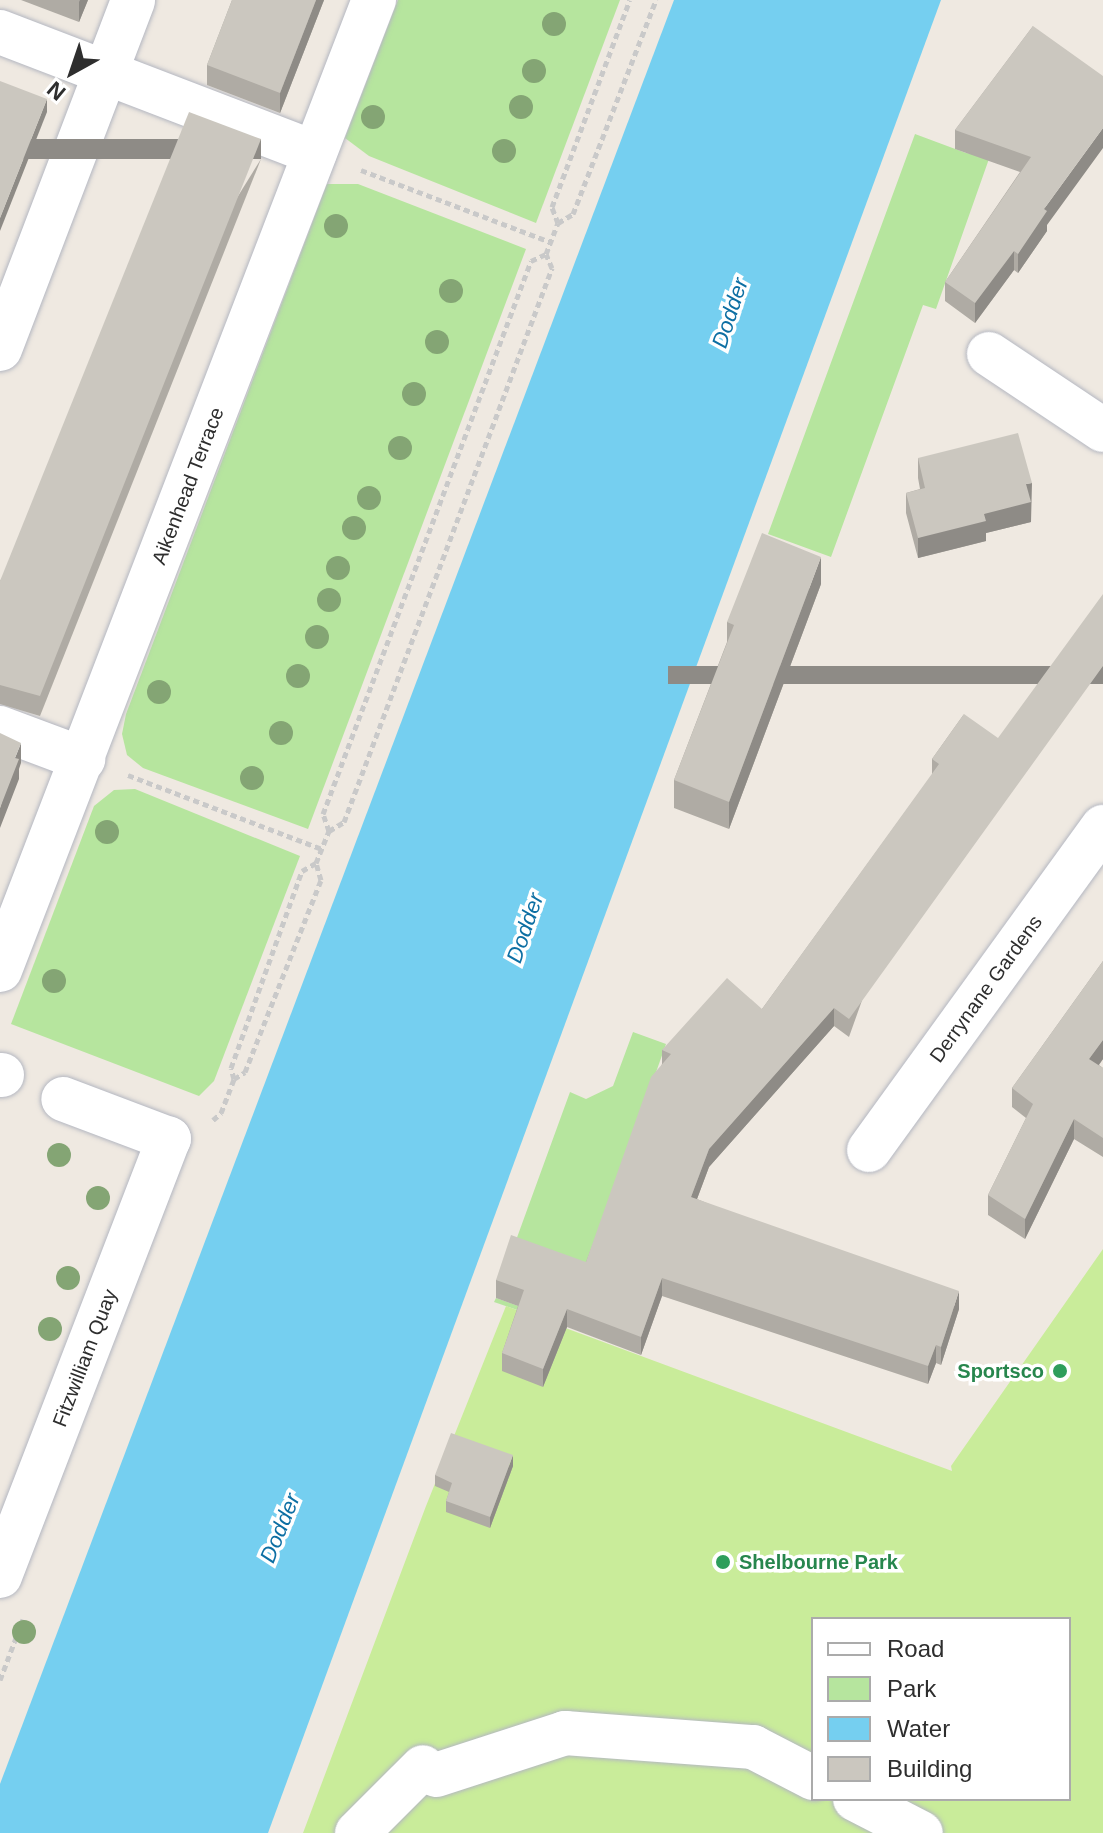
<!DOCTYPE html>
<style>
body{margin:0}
#map{position:relative;width:1103px;height:1833px;overflow:hidden;background:#efe9e1;font-family:Helvetica,sans-serif}
div>[style]{position:absolute}
[style*='--x']{left:calc(var(--x)*1px);top:calc(var(--y)*1px);width:calc(var(--w)*1px);rotate:calc(var(--a)*1deg)}
.green>*{inset:0;background:#b6e59e}
.pitch>*{inset:0;background:#c9ec9a}
.water>*{inset:0;background:#75cff0}
.path>*{height:5px;margin-top:-2.5px;transform-origin:0;background:repeating-linear-gradient(90deg,#c9c9c9 0 6px,transparent 0 10px)}
.roads{filter:drop-shadow(0 0 2px #b4b7c1) drop-shadow(0 0 2px #b4b7c1)}
.minor>*{height:44px;margin:-22px;padding:0 22px;transform-origin:22px;border-radius:22px;background:#fff}
.trees>*{width:24px;height:24px;margin:-12px;border-radius:50%;background:#84a574}
.wall>*{inset:0;background:#afaba4}
.shaded-wall>*{inset:0;background:#8e8b86;transform-origin:0 0}
.building>*{inset:0;background:#cbc7bf}
.dots>*{width:22px;height:22px;translate:-50% -50%;box-sizing:border-box;border:4px solid #fff;border-radius:50%}
span{translate:-50% -50%;white-space:nowrap;text-align:center;line-height:1.15;-webkit-text-stroke:7px #fff;paint-order:stroke}
.street-label{font-size:20px;color:#2e2e2e}
.leisure-label{font-size:20px;color:#27864d;font-weight:700}
.right{translate:-100% -50%;text-align:right}
.left{translate:0 -50%;text-align:left}
.water-label{font-size:22px;color:#0d6fa3;font-style:italic}
.legend{position:absolute;left:811px;top:1617px;width:260px;height:184px;box-sizing:border-box;background:#fff;border:2px solid #ababab;margin:0;padding:10px 14px;list-style:none;font-size:24px;color:#2e2e2e}
.legend li{display:flex;align-items:center;gap:16px;height:40px}
.legend b{width:40px;border:2px solid #ababab}
.north{position:absolute;left:32px;top:32px;width:80px;height:80px;-webkit-text-stroke:6px #fff;paint-order:stroke;rotate:220deg;font-size:22px;font-weight:700;line-height:32px;text-align:center;color:#2e2e2e}
.north::after{content:'';display:block;margin:auto;width:28px;height:36px;background:#2e2e2e;clip-path:polygon(50% 0,100% 100%,50% 72%,0 100%)}
</style>
<div id="map">
<div class="green">
<i style="clip-path:polygon(398px 0,620px 0,536px 223px,369px 156px,345px 138px)"></i>
<i style="clip-path:polygon(915px 134px,966px 153px,990px 156px,936px 309px,923px 305px,831px 557px,768px 534px)"></i>
<i style="clip-path:polygon(327px 184px,358px 184px,526px 249px,308px 829px,143px 768px,127px 755px,122px 734px,126px 714px)"></i>
<i style="clip-path:polygon(135px 789px,300px 856px,214px 1081px,199px 1096px,11px 1024px,94px 806px,114px 790px)"></i>
<i style="clip-path:polygon(633px 1032px,666px 1044px,566px 1327px,494px 1302px,496px 1298px,529px 1310px,515px 1243px,570px 1092px,586px 1099px,613px 1086px)"></i>
</div>
<div class="pitch">
<i style="clip-path:polygon(evenodd,1103px 1249px,1103px 1833px,303px 1833px,426px 1506px,506px 1306px,952px 1471px,951px 1466px,1103px 1249px,813px 1619px,1069px 1619px,1069px 1799px,813px 1799px,813px 1619px)"></i>
</div>
<div class="water">
<i style="clip-path:polygon(674px 0,941px 0,268px 1833px,0 1833px,0 1784px)"></i>
</div>
<div class="path">
<i style="--x:361;--y:170;--w:203;--a:20.8"></i>
<i style="--x:558;--y:223;--w:17;--a:-111"></i>
<i style="--x:552;--y:207;--w:221;--a:-69.4"></i>
<i style="--x:128;--y:775;--w:208;--a:20.9"></i>
<i style="--x:329;--y:831;--w:18;--a:-109"></i>
<i style="--x:323;--y:814;--w:591;--a:-69.39"></i>
<i style="--x:531;--y:261;--w:17;--a:-25"></i>
<i style="--x:546;--y:254;--w:33;--a:-69"></i>
<i style="--x:558;--y:223;--w:17;--a:-31"></i>
<i style="--x:573;--y:214;--w:230;--a:-68.8"></i>
<i style="--x:234;--y:1079;--w:13;--a:-32"></i>
<i style="--x:245;--y:1072;--w:206;--a:-68.4"></i>
<i style="--x:321;--y:880;--w:18;--a:-106"></i>
<i style="--x:213;--y:1120;--w:11;--a:-41"></i>
<i style="--x:221;--y:1113;--w:36;--a:-69"></i>
<i style="--x:234;--y:1079;--w:11;--a:-105"></i>
<i style="--x:231;--y:1068;--w:209;--a:-70.2"></i>
<i style="--x:302;--y:871;--w:16;--a:-30"></i>
<i style="--x:316;--y:863;--w:35;--a:-68"></i>
<i style="--x:329;--y:831;--w:17;--a:-31"></i>
<i style="--x:344;--y:822;--w:592;--a:-69.42"></i>
<i style="--x:552;--y:268;--w:15;--a:-113"></i>
<i style="--x:0;--y:1680;--w:65;--a:-69.3"></i>
</div>
<div class="roads">
<div class="minor">
<i style="--x:0;--y:32;--w:337;--a:21"></i>
<i style="--x:0;--y:349;--w:373;--a:-69.1"></i>
<i style="--x:989;--y:354;--w:137;--a:33.7"></i>
<i style="--x:0;--y:728;--w:89;--a:20.5"></i>
<i style="--x:0;--y:970;--w:1040;--a:-68.92"></i>
<i style="--x:0;--y:1075;--w:2;--a:0"></i>
<i style="--x:869;--y:1150;--w:399;--a:-54.1"></i>
<i style="--x:0;--y:1576;--w:469;--a:-68.9"></i>
<i style="--x:169;--y:1139;--w:113;--a:-159.3"></i>
<i style="--x:436;--y:1775;--w:136;--a:-18"></i>
<i style="--x:565;--y:1733;--w:189;--a:4.3"></i>
<i style="--x:753;--y:1747;--w:68;--a:27.3"></i>
<i style="--x:855;--y:1799;--w:74;--a:27.3"></i>
<i style="--x:357;--y:1833;--w:93;--a:-45"></i>
</div>
</div>
<div class="trees">
<i style="left:554px;top:24px"></i>
<i style="left:534px;top:71px"></i>
<i style="left:521px;top:107px"></i>
<i style="left:373px;top:117px"></i>
<i style="left:504px;top:151px"></i>
<i style="left:336px;top:226px"></i>
<i style="left:451px;top:291px"></i>
<i style="left:437px;top:342px"></i>
<i style="left:414px;top:394px"></i>
<i style="left:400px;top:448px"></i>
<i style="left:369px;top:498px"></i>
<i style="left:354px;top:528px"></i>
<i style="left:338px;top:568px"></i>
<i style="left:329px;top:600px"></i>
<i style="left:317px;top:637px"></i>
<i style="left:298px;top:676px"></i>
<i style="left:159px;top:692px"></i>
<i style="left:281px;top:733px"></i>
<i style="left:252px;top:778px"></i>
<i style="left:107px;top:832px"></i>
<i style="left:54px;top:981px"></i>
<i style="left:59px;top:1155px"></i>
<i style="left:98px;top:1198px"></i>
<i style="left:68px;top:1278px"></i>
<i style="left:50px;top:1329px"></i>
<i style="left:24px;top:1632px"></i>
</div>
<div class="wall">
<i style="clip-path:polygon(21px 0,88px 0,79px 22px)"></i>
<i style="clip-path:polygon(232px 0,324px 0,280px 113px,207px 85px,207px 65px)"></i>
<i style="clip-path:polygon(1033px 26px,1047px 231px,1018px 273px,1014px 270px,975px 323px,945px 301px,945px 282px,1020px 172px,955px 149px,955px 130px)"></i>
<i style="clip-path:polygon(261px 159px,40px 716px,0 704px,0 581px)"></i>
<i style="clip-path:polygon(918px 458px,1032px 503px,1031px 503px,1031px 522px,986px 533px,986px 541px,918px 558px,906px 513px,906px 493px,920px 489px,918px 478px)"></i>
<i style="clip-path:polygon(821px 584px,729px 829px,674px 808px,674px 780px,727px 642px,727px 622px)"></i>
<i style="clip-path:polygon(964px 714px,849px 1037px,834px 1026px,709px 1167px,697px 1199px,959px 1309px,941px 1365px,936px 1363px,928px 1384px,662px 1296px,641px 1355px,567px 1327px,543px 1387px,502px 1371px,502px 1353px,518px 1306px,496px 1298px,496px 1280px,586px 1262px,662px 1064px,662px 1050px,762px 1009px,932px 775px,932px 759px)"></i>
<i style="clip-path:polygon(1103px 961px,1103px 1059px,1099px 1065px,1103px 1068px,1103px 1157px,1074px 1139px,1025px 1239px,988px 1215px,988px 1195px,1026px 1118px,1012px 1107px,1012px 1088px)"></i>
<i style="clip-path:polygon(513px 1466px,490px 1528px,446px 1512px,446px 1501px,449px 1492px,435px 1486px,435px 1475px)"></i>
</div>
<div class="shaded-wall">
<i style="clip-path:polygon(80px 0,88px 0,79px 22px,79px 2px)"></i>
<i style="clip-path:polygon(316px 0,324px 0,280px 113px,280px 93px)"></i>
<i style="clip-path:polygon(47px 99px,47px 112px,0 231px,0 218px)"></i>
<i style="clip-path:polygon(1103px 128px,1103px 148px,1047px 225px,1047px 231px,1018px 273px,1018px 254px,1044px 209px)"></i>
<i style="left:261px;top:139px;width:20px;height:599px;rotate:90deg"></i>
<i style="clip-path:polygon(1014px 251px,1014px 270px,975px 323px,975px 303px)"></i>
<i style="clip-path:polygon(1032px 483px,1031px 522px,986px 533px,986px 541px,918px 558px,918px 538px,984px 514px,1026px 484px)"></i>
<i style="clip-path:polygon(821px 557px,821px 584px,729px 829px,729px 802px)"></i>
<i style="left:1103px;top:666px;width:18px;height:435px;rotate:90deg"></i>
<i style="clip-path:polygon(21px 743px,21px 763px,19px 769px,19px 779px,0 828px,0 808px,15px 758px)"></i>
<i style="clip-path:polygon(834px 1008px,834px 1026px,709px 1167px,691px 1215px,691px 1197px,709px 1149px)"></i>
<i style="clip-path:polygon(1103px 1040px,1103px 1059px,1089px 1078px,1089px 1059px)"></i>
<i style="clip-path:polygon(1074px 1119px,1074px 1139px,1025px 1239px,1025px 1219px)"></i>
<i style="clip-path:polygon(662px 1278px,662px 1296px,641px 1355px,641px 1337px)"></i>
<i style="clip-path:polygon(959px 1291px,959px 1309px,941px 1365px,941px 1347px)"></i>
<i style="clip-path:polygon(567px 1309px,567px 1327px,543px 1387px,543px 1369px)"></i>
<i style="clip-path:polygon(936px 1345px,936px 1363px,928px 1384px,928px 1366px)"></i>
<i style="clip-path:polygon(513px 1455px,513px 1466px,490px 1528px,490px 1517px)"></i>
</div>
<div class="building">
<i style="clip-path:polygon(232px 0,316px 0,280px 93px,207px 65px)"></i>
<i style="clip-path:polygon(1033px 26px,1103px 76px,1103px 128px,1044px 209px,1047px 211px,1018px 254px,1014px 251px,975px 303px,945px 282px,1031px 157px,955px 130px)"></i>
<i style="clip-path:polygon(0 81px,47px 99px,0 218px)"></i>
<i style="clip-path:polygon(189px 112px,261px 139px,40px 696px,0 685px,0 581px)"></i>
<i style="clip-path:polygon(1018px 433px,1032px 483px,1026px 484px,1031px 502px,984px 514px,986px 521px,918px 538px,906px 493px,925px 488px,918px 458px)"></i>
<i style="clip-path:polygon(762px 533px,821px 557px,729px 802px,674px 780px,734px 625px,727px 622px)"></i>
<i style="clip-path:polygon(1103px 594px,1103px 666px,849px 1019px,834px 1008px,709px 1149px,691px 1197px,959px 1291px,941px 1347px,936px 1345px,928px 1366px,662px 1278px,641px 1337px,567px 1309px,543px 1369px,502px 1353px,524px 1290px,496px 1280px,511px 1235px,586px 1262px,651px 1077px,671px 1054px,662px 1050px,727px 978px,762px 1009px,939px 764px,932px 759px,964px 714px,998px 738px)"></i>
<i style="clip-path:polygon(0 733px,21px 743px,15px 758px,19px 759px,0 808px)"></i>
<i style="clip-path:polygon(1103px 961px,1103px 1040px,1089px 1059px,1103px 1068px,1103px 1138px,1074px 1119px,1025px 1219px,988px 1195px,1033px 1104px,1012px 1088px)"></i>
<i style="clip-path:polygon(451px 1433px,513px 1455px,490px 1517px,446px 1501px,452px 1483px,435px 1475px)"></i>
</div>
<div class="dots">
<i style="left:1060px;top:1371px;background:#2e9e5b"></i>
<i style="left:723px;top:1562px;background:#2e9e5b"></i>
</div>
<div class="street-label">
<span style="left:188px;top:486px;rotate:-69deg">Aikenhead Terrace</span>
<span style="left:986px;top:989px;rotate:-54deg">Derrynane Gardens</span>
<span style="left:85px;top:1358px;rotate:-69deg">Fitzwilliam Quay</span>
</div>
<div class="leisure-label">
<span class="right" style="left:1044px;top:1371px">Sportsco</span>
<span class="left" style="left:739px;top:1562px">Shelbourne Park</span>
</div>
<div class="water-label">
<span style="left:730px;top:313px;rotate:-72deg">Dodder</span>
<span style="left:525px;top:928px;rotate:-71deg">Dodder</span>
<span style="left:280px;top:1528px;rotate:-68deg">Dodder</span>
</div>
<ul class="legend">
<li><b style="height:10px;background:#fff"></b>Road</li>
<li><b style="height:22px;background:#b6e59e"></b>Park</li>
<li><b style="height:22px;background:#75cff0"></b>Water</li>
<li><b style="height:22px;background:#cbc7bf"></b>Building</li>
</ul>
<div class="north">N</div>
</div>
